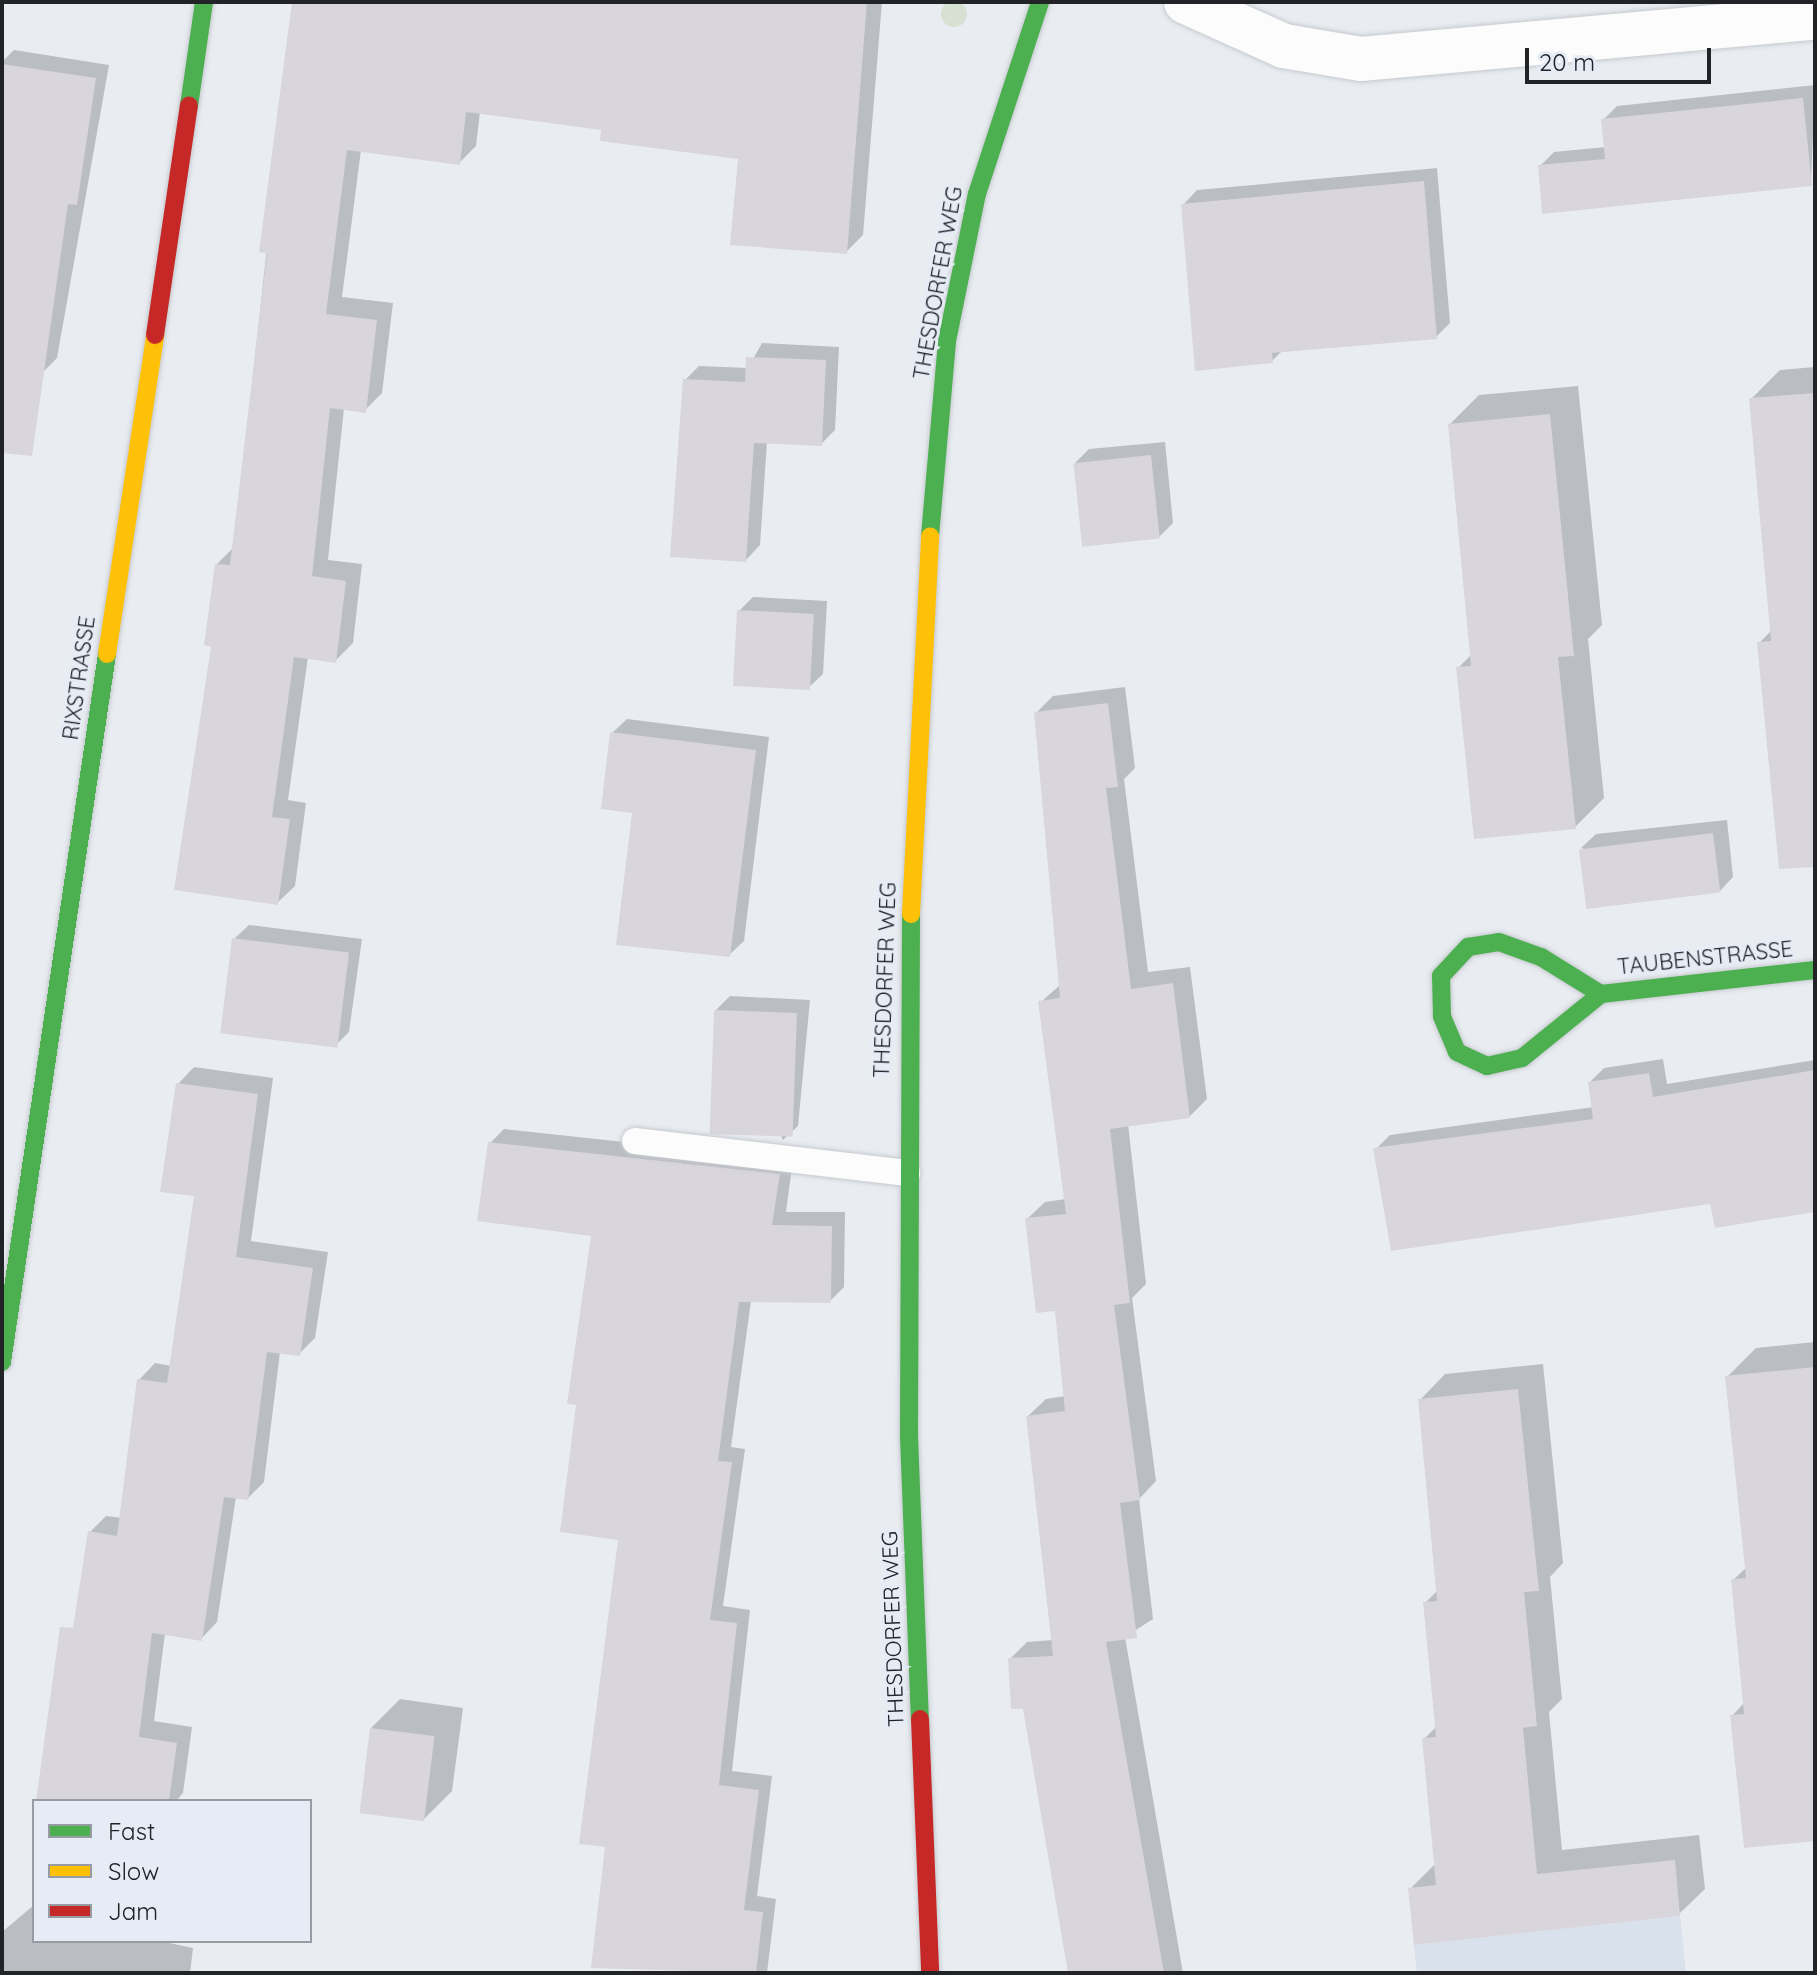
<!DOCTYPE html>
<style>
body{margin:0}
#map{position:relative;width:1817px;height:1975px;overflow:hidden;background:#e9edf2;font-family:Quicksand,sans-serif}
div>[style]{position:absolute}
[style*='--x']{left:calc(var(--x)*1px);top:calc(var(--y)*1px);width:calc(var(--w)*1px);rotate:calc(var(--a)*1deg)}
.built>*{inset:0;background:#d9e1ec}
.green>*{inset:0;background:#d7e1d3}
.round{border-radius:50%}
.shadow>*{inset:0;background:#0003}
.building>*{inset:0;background:#d9d5dd;transform-origin:0 0}
.roads{filter:drop-shadow(0 0 2px #c6cace) drop-shadow(0 0 2px #c6cace)}
.lane>*{height:26px;margin:-13px;padding:0 13px;transform-origin:13px;border-radius:13px;background:#fcfcfd}
.street>*{height:44px;margin:-22px;padding:0 22px;transform-origin:22px;border-radius:22px;background:#fcfcfd}
.fast>*{height:18px;margin:-9px;padding:0 9px;transform-origin:9px;border-radius:9px;background:#4caf50}
.slow>*{height:18px;margin:-9px;padding:0 9px;transform-origin:9px;border-radius:9px;background:#ffc107}
.jam>*{height:18px;margin:-9px;padding:0 9px;transform-origin:9px;border-radius:9px;background:#c62828}
span{translate:-50% -50%;white-space:nowrap;text-align:center;line-height:1.15;-webkit-text-stroke:6px #e5ecf6;paint-order:stroke}
.street-label{font-size:22px;color:#212327}
.frame{position:absolute;inset:0;border:4px solid #212327;pointer-events:none}
.legend{position:absolute;left:32px;top:1799px;width:280px;height:144px;box-sizing:border-box;background:#e5ecf6;border:2px solid #979ca3;margin:0;padding:10px 14px;list-style:none;font-size:24px;color:#212327}
.legend li{display:flex;align-items:center;gap:16px;height:40px}
.legend b{width:40px;border:2px solid #979ca3}
.scale{position:absolute;left:1525px;top:48px;width:186px;height:36px;box-sizing:border-box;border:4px solid #212327;border-top:0;padding-left:10px;font-size:24px;line-height:28px;white-space:nowrap;color:#212327;-webkit-text-stroke:6px #e5ecf6;paint-order:stroke}
</style>
<div id="map">
<div class="built">
<i style="clip-path:polygon(1680px 1916px,1686px 1973px,1417px 1973px,1414px 1945px)"></i>
</div>
<div class="green">
<i class="round" style="left:941px;top:1px;width:26px;height:26px"></i>
</div>
<div class="shadow">
<i style="clip-path:polygon(294px 2px,882px 2px,863px 235px,846px 252px,740px 157px,603px 128px,480px 112px,476px 146px,459px 163px,361px 150px,342px 297px,393px 303px,382px 393px,365px 410px,344px 408px,328px 560px,362px 564px,353px 643px,336px 660px,308px 657px,288px 800px,306px 803px,295px 886px,277px 903px,214px 645px,217px 564px,234px 547px)"></i>
<i style="clip-path:polygon(14px 50px,109px 65px,57px 358px,43px 372px,2px 366px,2px 62px)"></i>
<i style="clip-path:polygon(1815px 85px,1811px 184px,1540px 166px,1554px 152px,1606px 147px,1603px 120px,1617px 106px)"></i>
<i style="clip-path:polygon(1437px 168px,1450px 323px,1436px 337px,1283px 350px,1272px 361px,1183px 205px,1197px 190px)"></i>
<i style="clip-path:polygon(762px 343px,839px 347px,835px 430px,821px 444px,767px 442px,760px 545px,746px 560px,685px 380px,699px 366px,748px 368px)"></i>
<i style="clip-path:polygon(1815px 367px,1815px 808px,1759px 643px,1772px 630px,1751px 399px,1780px 370px)"></i>
<i style="clip-path:polygon(1578px 386px,1602px 625px,1588px 639px,1604px 798px,1575px 827px,1458px 668px,1472px 654px,1450px 424px,1479px 395px)"></i>
<i style="clip-path:polygon(1165px 442px,1173px 523px,1159px 537px,1075px 463px,1089px 449px)"></i>
<i style="clip-path:polygon(753px 597px,827px 601px,823px 674px,808px 688px,739px 611px)"></i>
<i style="clip-path:polygon(1125px 687px,1135px 768px,1124px 779px,1148px 972px,1190px 967px,1207px 1099px,1190px 1116px,1128px 1124px,1146px 1284px,1132px 1298px,1156px 1481px,1139px 1499px,1153px 1619px,1125px 1637px,1183px 1973px,1070px 1973px,1025px 1707px,1010px 1659px,1027px 1642px,1053px 1640px,1028px 1416px,1046px 1399px,1066px 1396px,1057px 1309px,1027px 1219px,1045px 1202px,1066px 1199px,1041px 1002px,1061px 984px,1036px 713px,1053px 696px)"></i>
<i style="clip-path:polygon(627px 719px,769px 737px,744px 941px,729px 955px,634px 811px,612px 733px)"></i>
<i style="clip-path:polygon(1727px 820px,1733px 877px,1719px 892px,1581px 848px,1596px 834px)"></i>
<i style="clip-path:polygon(249px 925px,362px 939px,349px 1032px,335px 1046px,234px 939px)"></i>
<i style="clip-path:polygon(730px 996px,810px 1000px,798px 1126px,783px 1140px,716px 1010px)"></i>
<i style="clip-path:polygon(1663px 1059px,1667px 1084px,1815px 1060px,1815px 1208px,1712px 1201px,1376px 1149px,1390px 1135px,1594px 1107px,1590px 1082px,1604px 1068px)"></i>
<i style="clip-path:polygon(194px 1067px,273px 1078px,251px 1241px,328px 1252px,315px 1338px,299px 1354px,280px 1352px,264px 1482px,248px 1498px,236px 1497px,217px 1622px,201px 1639px,165px 1633px,154px 1721px,192px 1727px,183px 1793px,176px 1801px,37px 1801px,70px 1662px,90px 1532px,106px 1516px,122px 1518px,139px 1380px,155px 1363px,172px 1366px,196px 1195px,178px 1084px)"></i>
<i style="clip-path:polygon(504px 1129px,793px 1160px,786px 1212px,845px 1212px,844px 1287px,830px 1301px,751px 1301px,731px 1447px,745px 1449px,723px 1606px,750px 1610px,732px 1771px,772px 1776px,757px 1896px,776px 1899px,767px 1973px,593px 1966px,607px 1845px,620px 1538px,578px 1403px,593px 1235px,490px 1143px)"></i>
<i style="clip-path:polygon(1815px 1342px,1815px 1839px,1732px 1716px,1745px 1702px,1733px 1580px,1747px 1567px,1727px 1377px,1756px 1348px)"></i>
<i style="clip-path:polygon(1543px 1364px,1563px 1563px,1550px 1577px,1562px 1699px,1549px 1712px,1562px 1850px,1699px 1835px,1705px 1889px,1679px 1914px,1410px 1889px,1436px 1863px,1424px 1739px,1437px 1726px,1425px 1603px,1438px 1590px,1420px 1400px,1445px 1374px)"></i>
<i style="clip-path:polygon(400px 1699px,463px 1708px,452px 1791px,423px 1820px,371px 1728px)"></i>
<i style="clip-path:polygon(34px 1905px,34px 1941px,160px 1941px,193px 1948px,190px 1973px,2px 1973px,2px 1932px)"></i>
</div>
<div class="building">
<i style="clip-path:polygon(292px 2px,867px 2px,847px 254px,730px 245px,738px 159px,600px 141px,601px 130px,466px 112px,460px 165px,347px 150px,326px 314px,377px 320px,366px 413px,330px 408px,312px 576px,346px 581px,336px 663px,294px 657px,272px 817px,290px 819px,278px 905px,174px 890px,211px 647px,204px 645px,215px 564px,230px 565px,267px 253px,259px 252px)"></i>
<i style="clip-path:polygon(2px 64px,96px 78px,77px 205px,68px 204px,32px 456px,2px 453px)"></i>
<i style="clip-path:polygon(1803px 98px,1812px 186px,1542px 214px,1538px 165px,1605px 159px,1601px 119px)"></i>
<i style="clip-path:polygon(1424px 181px,1437px 339px,1272px 353px,1273px 363px,1195px 371px,1181px 204px)"></i>
<i style="clip-path:polygon(746px 357px,826px 360px,822px 446px,754px 443px,746px 562px,670px 557px,683px 379px,745px 382px)"></i>
<i style="clip-path:polygon(1815px 393px,1815px 867px,1779px 869px,1757px 642px,1771px 641px,1749px 398px)"></i>
<i style="clip-path:polygon(1550px 414px,1574px 656px,1558px 657px,1576px 829px,1474px 839px,1456px 667px,1471px 666px,1448px 424px)"></i>
<i style="left:1151px;top:455px;width:84px;height:78px;rotate:84deg"></i>
<i style="left:737px;top:610px;width:77px;height:76px;rotate:3deg"></i>
<i style="clip-path:polygon(1108px 703px,1118px 787px,1106px 788px,1131px 989px,1173px 983px,1190px 1118px,1110px 1129px,1130px 1303px,1114px 1305px,1140px 1500px,1120px 1503px,1137px 1638px,1106px 1642px,1164px 1973px,1068px 1973px,1023px 1709px,1011px 1709px,1008px 1658px,1053px 1656px,1026px 1416px,1065px 1411px,1055px 1311px,1036px 1313px,1025px 1218px,1066px 1214px,1038px 1001px,1060px 998px,1034px 712px)"></i>
<i style="clip-path:polygon(610px 732px,756px 750px,730px 957px,616px 945px,632px 813px,601px 809px)"></i>
<i style="left:1713px;top:833px;width:60px;height:135px;rotate:83deg"></i>
<i style="left:232px;top:938px;width:118px;height:96px;rotate:7deg"></i>
<i style="left:714px;top:1010px;width:83px;height:124px;rotate:2deg"></i>
<i style="clip-path:polygon(1815px 1070px,1815px 1212px,1715px 1228px,1710px 1204px,1391px 1251px,1373px 1148px,1593px 1119px,1588px 1082px,1649px 1073px,1653px 1097px)"></i>
<i style="clip-path:polygon(176px 1083px,258px 1094px,236px 1257px,313px 1268px,300px 1356px,267px 1352px,248px 1500px,224px 1497px,202px 1641px,152px 1633px,139px 1737px,177px 1743px,169px 1801px,36px 1801px,60px 1627px,73px 1628px,88px 1531px,117px 1536px,137px 1379px,167px 1383px,194px 1196px,160px 1192px)"></i>
<i style="clip-path:polygon(488px 1142px,780px 1174px,772px 1225px,832px 1226px,831px 1303px,739px 1302px,718px 1461px,732px 1462px,710px 1620px,737px 1623px,719px 1785px,759px 1790px,744px 1910px,763px 1912px,756px 1973px,591px 1968px,605px 1847px,579px 1844px,618px 1540px,560px 1532px,576px 1405px,567px 1404px,591px 1236px,477px 1221px)"></i>
<i style="clip-path:polygon(1815px 1367px,1815px 1841px,1744px 1848px,1730px 1715px,1744px 1714px,1731px 1579px,1746px 1578px,1725px 1376px)"></i>
<i style="clip-path:polygon(1518px 1389px,1539px 1591px,1524px 1592px,1537px 1726px,1523px 1728px,1537px 1874px,1675px 1860px,1680px 1916px,1414px 1945px,1408px 1888px,1436px 1885px,1422px 1738px,1436px 1737px,1423px 1602px,1437px 1601px,1418px 1399px)"></i>
<i style="left:370px;top:1728px;width:65px;height:86px;rotate:7deg"></i>
</div>
<div class="roads">
<div class="lane">
<i style="--x:635;--y:1141;--w:274;--a:6.7"></i>
</div>
<div class="street">
<i style="--x:1186;--y:2;--w:107;--a:24.2"></i>
<i style="--x:1284;--y:46;--w:78;--a:9.6"></i>
<i style="--x:1361;--y:59;--w:456;--a:-5.2"></i>
</div>
<div class="fast">
<i style="--x:189;--y:106;--w:105;--a:-81.8"></i>
<i style="--x:930;--y:536;--w:196;--a:-85"></i>
<i style="--x:947;--y:341;--w:150;--a:-78.5"></i>
<i style="--x:977;--y:194;--w:202;--a:-71.8"></i>
<i style="--x:911;--y:914;--w:522;--a:90.22"></i>
<i style="--x:909;--y:1436;--w:283;--a:87.8"></i>
<i style="--x:1601;--y:994;--w:102;--a:141"></i>
<i style="--x:1522;--y:1058;--w:36;--a:167"></i>
<i style="--x:1487;--y:1066;--w:33;--a:-155"></i>
<i style="--x:1457;--y:1052;--w:39;--a:-113"></i>
<i style="--x:1442;--y:1016;--w:40;--a:-91.4"></i>
<i style="--x:1441;--y:976;--w:40;--a:-47"></i>
<i style="--x:1468;--y:947;--w:31;--a:-9"></i>
<i style="--x:1499;--y:942;--w:45;--a:19.7"></i>
<i style="--x:1541;--y:957;--w:70;--a:31.7"></i>
<i style="--x:1601;--y:994;--w:215;--a:-6.4"></i>
<i style="--x:2;--y:1362;--w:716;--a:-81.56"></i>
</div>
<div class="slow">
<i style="--x:107;--y:654;--w:323;--a:-81.4"></i>
<i style="--x:911;--y:914;--w:378;--a:-87.1"></i>
</div>
<div class="jam">
<i style="--x:155;--y:335;--w:232;--a:-81.6"></i>
<i style="--x:920;--y:1719;--w:254;--a:87.7"></i>
</div>
</div>
<div class="street-label">
<span style="left:938px;top:283px;rotate:-80deg">THESDORFER WEG</span>
<span style="left:79px;top:678px;rotate:-82deg">RIXSTRASSE</span>
<span style="left:1705px;top:958px;rotate:-6deg">TAUBENSTRASSE</span>
<span style="left:885px;top:980px;rotate:-88deg">THESDORFER WEG</span>
<span style="left:893px;top:1629px;rotate:-92deg">THESDORFER WEG</span>
</div>
<div class="frame"></div>
<ul class="legend">
<li><b style="height:10px;background:#4caf50"></b>Fast</li>
<li><b style="height:10px;background:#ffc107"></b>Slow</li>
<li><b style="height:10px;background:#c62828"></b>Jam</li>
</ul>
<div class="scale">20 m</div>
</div>
